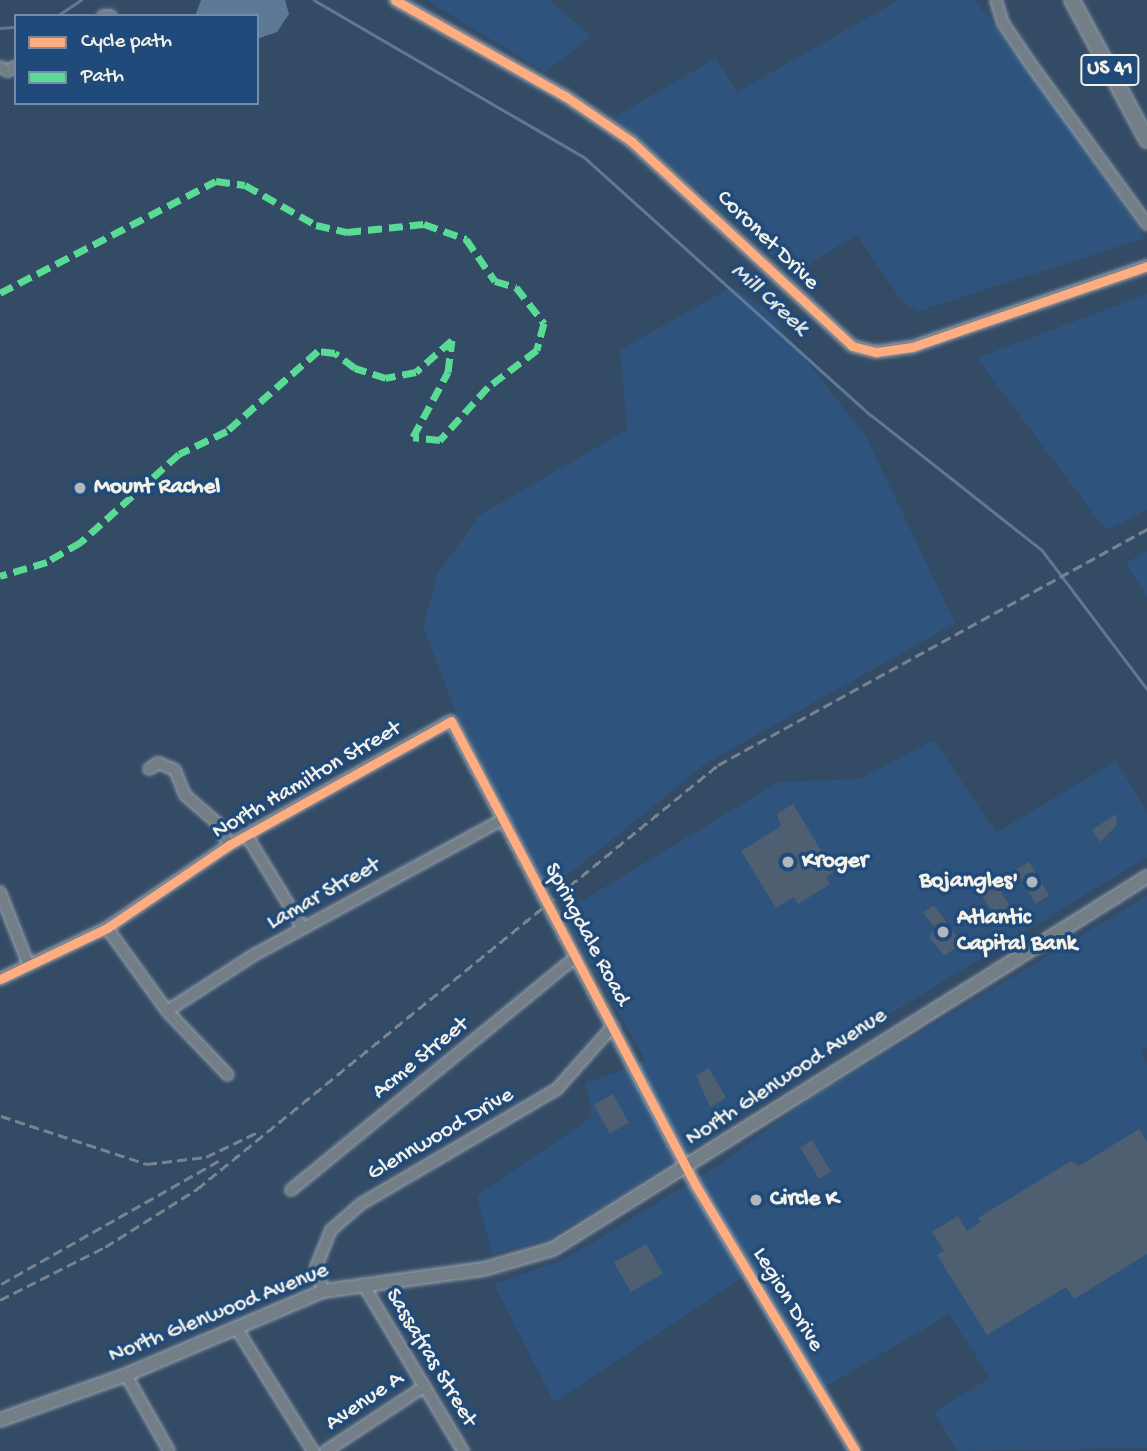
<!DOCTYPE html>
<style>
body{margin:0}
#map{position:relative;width:1147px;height:1451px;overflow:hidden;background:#344b65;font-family:"Gochi Hand",sans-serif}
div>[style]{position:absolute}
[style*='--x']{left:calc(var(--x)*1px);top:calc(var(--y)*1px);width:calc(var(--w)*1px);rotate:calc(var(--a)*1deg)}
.built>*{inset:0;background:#2e547d}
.water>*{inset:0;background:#5e7998}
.stream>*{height:2.5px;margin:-1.25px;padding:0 1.25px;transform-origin:1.25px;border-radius:1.25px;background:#5e7998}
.building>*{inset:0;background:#4e5f72;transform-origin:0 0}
.roads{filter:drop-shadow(0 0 2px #9ba5af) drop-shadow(0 0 2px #9ba5af)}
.minor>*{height:10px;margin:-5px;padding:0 5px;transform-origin:5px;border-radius:5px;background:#737e87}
.major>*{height:12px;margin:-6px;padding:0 6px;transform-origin:6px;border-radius:6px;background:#737e87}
.highway>*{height:14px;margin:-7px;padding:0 7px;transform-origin:7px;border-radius:7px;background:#737e87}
.rail>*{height:2.5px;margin-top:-1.25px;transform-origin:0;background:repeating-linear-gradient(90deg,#78838f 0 10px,transparent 0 15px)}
.quiet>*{height:7px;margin-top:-3.5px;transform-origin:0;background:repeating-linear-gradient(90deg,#5adb95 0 14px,transparent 0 21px)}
.cycleway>*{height:9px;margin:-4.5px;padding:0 4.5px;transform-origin:4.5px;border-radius:4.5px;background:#ffac80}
.dots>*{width:19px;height:19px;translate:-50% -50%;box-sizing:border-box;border:4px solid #1f4a7a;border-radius:50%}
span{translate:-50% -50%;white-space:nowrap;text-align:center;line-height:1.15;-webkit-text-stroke:7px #1f4a7a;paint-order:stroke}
.shield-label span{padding:2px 5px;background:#1f4a7a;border:2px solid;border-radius:5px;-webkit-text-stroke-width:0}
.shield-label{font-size:21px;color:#f4f1e8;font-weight:700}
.street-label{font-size:23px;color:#f4f1e8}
.poi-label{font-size:23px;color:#f4f1e8;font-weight:700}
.left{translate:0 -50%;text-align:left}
.right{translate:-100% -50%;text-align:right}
.water-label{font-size:24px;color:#dee0dd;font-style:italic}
.legend{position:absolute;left:14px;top:14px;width:245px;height:91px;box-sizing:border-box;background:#1f4a7a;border:2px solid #748da6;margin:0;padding:9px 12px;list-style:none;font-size:21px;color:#f4f1e8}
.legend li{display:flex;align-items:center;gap:14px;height:35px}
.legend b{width:35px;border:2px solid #748da6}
</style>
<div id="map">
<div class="built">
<i style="clip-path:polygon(426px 0,550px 0,591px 37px,545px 72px)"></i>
<i style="clip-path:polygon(899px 0,974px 0,1045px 90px,1145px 238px,919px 311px,903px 303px,857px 235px,793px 273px,615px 117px,716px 58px,737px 92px)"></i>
<i style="clip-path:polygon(732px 287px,768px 311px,866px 437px,955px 623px,705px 764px,548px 891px,458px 717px,423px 626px,438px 573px,480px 515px,627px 430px,620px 350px)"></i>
<i style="clip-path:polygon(1147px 294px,1147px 510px,1106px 530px,977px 358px)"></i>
<i style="clip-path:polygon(1147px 551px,1147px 597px,1126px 563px)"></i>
<i style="clip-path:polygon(934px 740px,996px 833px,1116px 761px,1147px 812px,1147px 857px,767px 1089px,706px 1139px,617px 1198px,548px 1239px,492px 1254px,477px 1196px,592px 1117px,586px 1083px,646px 1061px,562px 913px,779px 782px,860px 779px)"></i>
<i style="clip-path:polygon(1147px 896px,1147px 1048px,1141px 1052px,1147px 1063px,1147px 1448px,957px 1451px,934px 1412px,990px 1378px,949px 1314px,810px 1396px,743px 1277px,554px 1402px,494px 1284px,563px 1260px,594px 1242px,726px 1160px,805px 1102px)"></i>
</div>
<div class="water">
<i style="clip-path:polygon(201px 0,285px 0,289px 14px,277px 32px,257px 39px,257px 16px,195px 16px)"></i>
</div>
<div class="stream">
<i style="--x:314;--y:0;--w:312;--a:30.2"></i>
<i style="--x:584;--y:157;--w:386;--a:42"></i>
<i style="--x:871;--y:415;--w:218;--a:38.3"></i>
<i style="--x:1042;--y:550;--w:174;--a:52.9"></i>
<i style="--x:57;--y:16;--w:29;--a:-34"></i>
<i style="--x:0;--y:28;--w:16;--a:-4"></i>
</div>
<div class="building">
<i style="clip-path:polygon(793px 804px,834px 872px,826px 877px,830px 884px,798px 904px,794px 897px,776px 908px,741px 851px,781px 826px,777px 814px)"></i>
<i style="clip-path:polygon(1116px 814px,1117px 825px,1100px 842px,1092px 830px)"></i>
<i style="left:1029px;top:862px;width:39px;height:16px;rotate:59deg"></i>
<i style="left:994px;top:882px;width:41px;height:18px;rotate:56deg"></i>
<i style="clip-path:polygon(934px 905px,962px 943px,944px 956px,929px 937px,935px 928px,923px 913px)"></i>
<i style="clip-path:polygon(709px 1068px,726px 1098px,710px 1107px,696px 1075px)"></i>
<i style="left:613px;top:1094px;width:33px;height:22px;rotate:61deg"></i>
<i style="clip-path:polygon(1139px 1129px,1147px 1142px,1147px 1254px,1074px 1299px,1066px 1287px,987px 1335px,937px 1255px,944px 1251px,932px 1232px,958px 1216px,967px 1231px,981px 1222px,978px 1218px,1071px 1161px,1079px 1166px)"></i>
<i style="left:812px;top:1140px;width:37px;height:14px;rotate:59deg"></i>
<i style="left:646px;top:1244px;width:34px;height:37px;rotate:60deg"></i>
</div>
<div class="roads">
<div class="minor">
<i style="--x:395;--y:0;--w:195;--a:29.5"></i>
<i style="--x:565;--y:96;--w:80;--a:34.3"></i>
<i style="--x:631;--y:141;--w:301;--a:42.8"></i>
<i style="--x:852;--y:346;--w:25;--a:14"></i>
<i style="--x:876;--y:352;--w:36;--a:-8"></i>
<i style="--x:912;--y:347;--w:249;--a:-19"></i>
<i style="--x:996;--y:0;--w:24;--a:73"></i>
<i style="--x:1003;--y:23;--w:48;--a:56"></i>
<i style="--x:1030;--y:63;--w:199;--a:54"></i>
<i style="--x:103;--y:16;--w:8;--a:0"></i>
<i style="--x:0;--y:67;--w:9;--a:27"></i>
<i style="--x:8;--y:71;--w:9;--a:-32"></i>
<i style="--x:149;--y:769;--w:11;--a:-34"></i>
<i style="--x:158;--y:763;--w:18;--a:22"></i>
<i style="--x:175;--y:770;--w:27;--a:68"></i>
<i style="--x:185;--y:795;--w:43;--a:41.2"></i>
<i style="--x:217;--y:823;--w:25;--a:61"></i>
<i style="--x:247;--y:836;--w:108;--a:58.7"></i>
<i style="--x:0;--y:892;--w:76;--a:68.5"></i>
<i style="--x:107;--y:928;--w:102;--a:54.1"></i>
<i style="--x:167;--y:1011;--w:88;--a:46.4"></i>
<i style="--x:0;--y:979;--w:119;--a:-25.5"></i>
<i style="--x:107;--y:928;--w:148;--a:-34.2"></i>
<i style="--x:229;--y:845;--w:254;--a:-29.2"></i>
<i style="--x:451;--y:721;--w:526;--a:62.22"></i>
<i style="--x:696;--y:1186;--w:309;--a:59"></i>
<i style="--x:167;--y:1011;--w:103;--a:-32.8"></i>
<i style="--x:254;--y:955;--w:284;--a:-28.6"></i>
<i style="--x:291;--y:1190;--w:366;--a:-39.3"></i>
<i style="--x:363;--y:1284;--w:195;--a:59.1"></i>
<i style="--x:323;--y:1291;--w:25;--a:-106"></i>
<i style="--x:316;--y:1267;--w:40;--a:-68"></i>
<i style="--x:331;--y:1230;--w:40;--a:-41"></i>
<i style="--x:361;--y:1204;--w:227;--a:-30.4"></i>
<i style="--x:557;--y:1089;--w:84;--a:-48.4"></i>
<i style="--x:237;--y:1329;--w:144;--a:58.1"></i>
<i style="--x:126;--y:1375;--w:87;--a:60.5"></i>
<i style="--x:326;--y:1451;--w:118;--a:-33.3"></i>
</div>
<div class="major">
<i style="--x:0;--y:1420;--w:134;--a:-19.7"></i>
<i style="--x:126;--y:1375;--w:214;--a:-23.1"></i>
<i style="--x:323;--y:1291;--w:162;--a:-7.8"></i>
<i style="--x:484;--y:1269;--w:72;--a:-16.2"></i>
<i style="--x:553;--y:1249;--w:701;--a:-32.06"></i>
</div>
<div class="highway">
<i style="--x:1072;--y:0;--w:159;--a:61.8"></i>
</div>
</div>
<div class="rail">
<i style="--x:1;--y:1116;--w:154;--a:18.2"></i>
<i style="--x:147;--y:1164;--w:59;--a:-6.8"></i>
<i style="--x:206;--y:1157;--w:60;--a:-25.7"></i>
<i style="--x:1;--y:1284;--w:252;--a:-29.5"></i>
<i style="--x:0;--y:1300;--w:118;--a:-26.8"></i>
<i style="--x:105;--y:1247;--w:109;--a:-32.2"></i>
<i style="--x:197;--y:1189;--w:672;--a:-39.14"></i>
<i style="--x:718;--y:765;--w:490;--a:-28.8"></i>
</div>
<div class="quiet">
<i style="--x:0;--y:293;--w:243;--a:-27.4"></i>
<i style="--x:216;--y:181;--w:29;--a:8"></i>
<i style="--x:245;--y:185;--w:81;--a:29.4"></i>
<i style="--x:316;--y:225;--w:32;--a:13"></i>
<i style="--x:347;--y:232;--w:77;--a:-5.9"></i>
<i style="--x:424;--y:224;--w:45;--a:19.7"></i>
<i style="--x:466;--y:239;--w:51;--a:55.4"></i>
<i style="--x:495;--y:281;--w:22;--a:16"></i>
<i style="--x:516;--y:287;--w:46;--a:52.1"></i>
<i style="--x:544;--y:323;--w:28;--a:105"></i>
<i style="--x:537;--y:350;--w:61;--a:142.9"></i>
<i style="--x:488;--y:387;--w:72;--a:132.2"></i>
<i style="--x:440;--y:440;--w:27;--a:-174"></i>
<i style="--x:413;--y:437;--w:74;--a:-61.7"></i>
<i style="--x:448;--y:372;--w:32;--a:-83"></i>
<i style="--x:452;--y:340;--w:48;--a:138.4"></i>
<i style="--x:416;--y:372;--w:31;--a:169"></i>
<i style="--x:386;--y:378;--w:33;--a:-162"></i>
<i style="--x:355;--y:368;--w:25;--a:-143"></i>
<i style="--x:335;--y:353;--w:17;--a:-173"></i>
<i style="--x:318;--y:351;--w:121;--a:138.7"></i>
<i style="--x:227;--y:431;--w:53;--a:154.4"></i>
<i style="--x:179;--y:454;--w:132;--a:138.1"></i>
<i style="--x:81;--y:542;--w:39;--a:150"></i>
<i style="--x:47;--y:562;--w:49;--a:163.4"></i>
</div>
<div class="cycleway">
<i style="--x:395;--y:0;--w:195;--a:29.5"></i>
<i style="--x:565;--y:96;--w:80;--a:34.3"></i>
<i style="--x:631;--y:141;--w:301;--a:42.8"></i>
<i style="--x:852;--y:346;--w:25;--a:14"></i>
<i style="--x:876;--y:352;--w:36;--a:-8"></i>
<i style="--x:912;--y:347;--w:249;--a:-19"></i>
<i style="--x:0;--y:979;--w:119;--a:-25.5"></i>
<i style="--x:107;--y:928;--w:148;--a:-34.2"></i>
<i style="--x:229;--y:845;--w:254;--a:-29.2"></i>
<i style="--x:451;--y:721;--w:526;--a:62.22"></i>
<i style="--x:696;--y:1186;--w:309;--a:59"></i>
</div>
<div class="dots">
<i style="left:80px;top:488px;background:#b1b7ba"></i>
<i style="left:788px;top:862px;background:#b1b7ba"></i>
<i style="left:1032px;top:882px;background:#b1b7ba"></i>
<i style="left:943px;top:932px;background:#b1b7ba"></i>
<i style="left:756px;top:1200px;background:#b1b7ba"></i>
</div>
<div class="shield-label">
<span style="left:1110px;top:70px">US 41</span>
</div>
<div class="street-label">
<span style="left:767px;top:241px;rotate:44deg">Coronet Drive</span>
<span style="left:307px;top:781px;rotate:-30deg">North Hamilton Street</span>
<span style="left:324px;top:895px;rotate:-29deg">Lamar Street</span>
<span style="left:586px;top:935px;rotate:62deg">Springdale Road</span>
<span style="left:421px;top:1059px;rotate:-39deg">Acme Street</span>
<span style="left:787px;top:1078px;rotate:-33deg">North Glenwood Avenue</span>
<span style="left:441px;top:1135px;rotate:-30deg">Glennwood Drive</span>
<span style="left:787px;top:1300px;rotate:59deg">Legion Drive</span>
<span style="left:219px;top:1314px;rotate:-22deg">North Glenwood Avenue</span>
<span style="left:430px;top:1358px;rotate:59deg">Sassafras Street</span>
<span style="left:365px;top:1402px;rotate:-34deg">Avenue A</span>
</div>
<div class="poi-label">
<span class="left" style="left:94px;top:488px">Mount Rachel</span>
<span class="left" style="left:802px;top:862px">Kroger</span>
<span class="right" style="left:1018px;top:882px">Bojangles'</span>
<span class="left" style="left:957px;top:932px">Atlantic<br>Capital Bank</span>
<span class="left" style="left:770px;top:1200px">Circle K</span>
</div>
<div class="water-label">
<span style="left:769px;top:300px;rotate:42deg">Mill Creek</span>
</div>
<ul class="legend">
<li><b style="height:9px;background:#ffac80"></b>Cycle path</li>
<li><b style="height:9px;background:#5adb95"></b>Path</li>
</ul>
</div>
